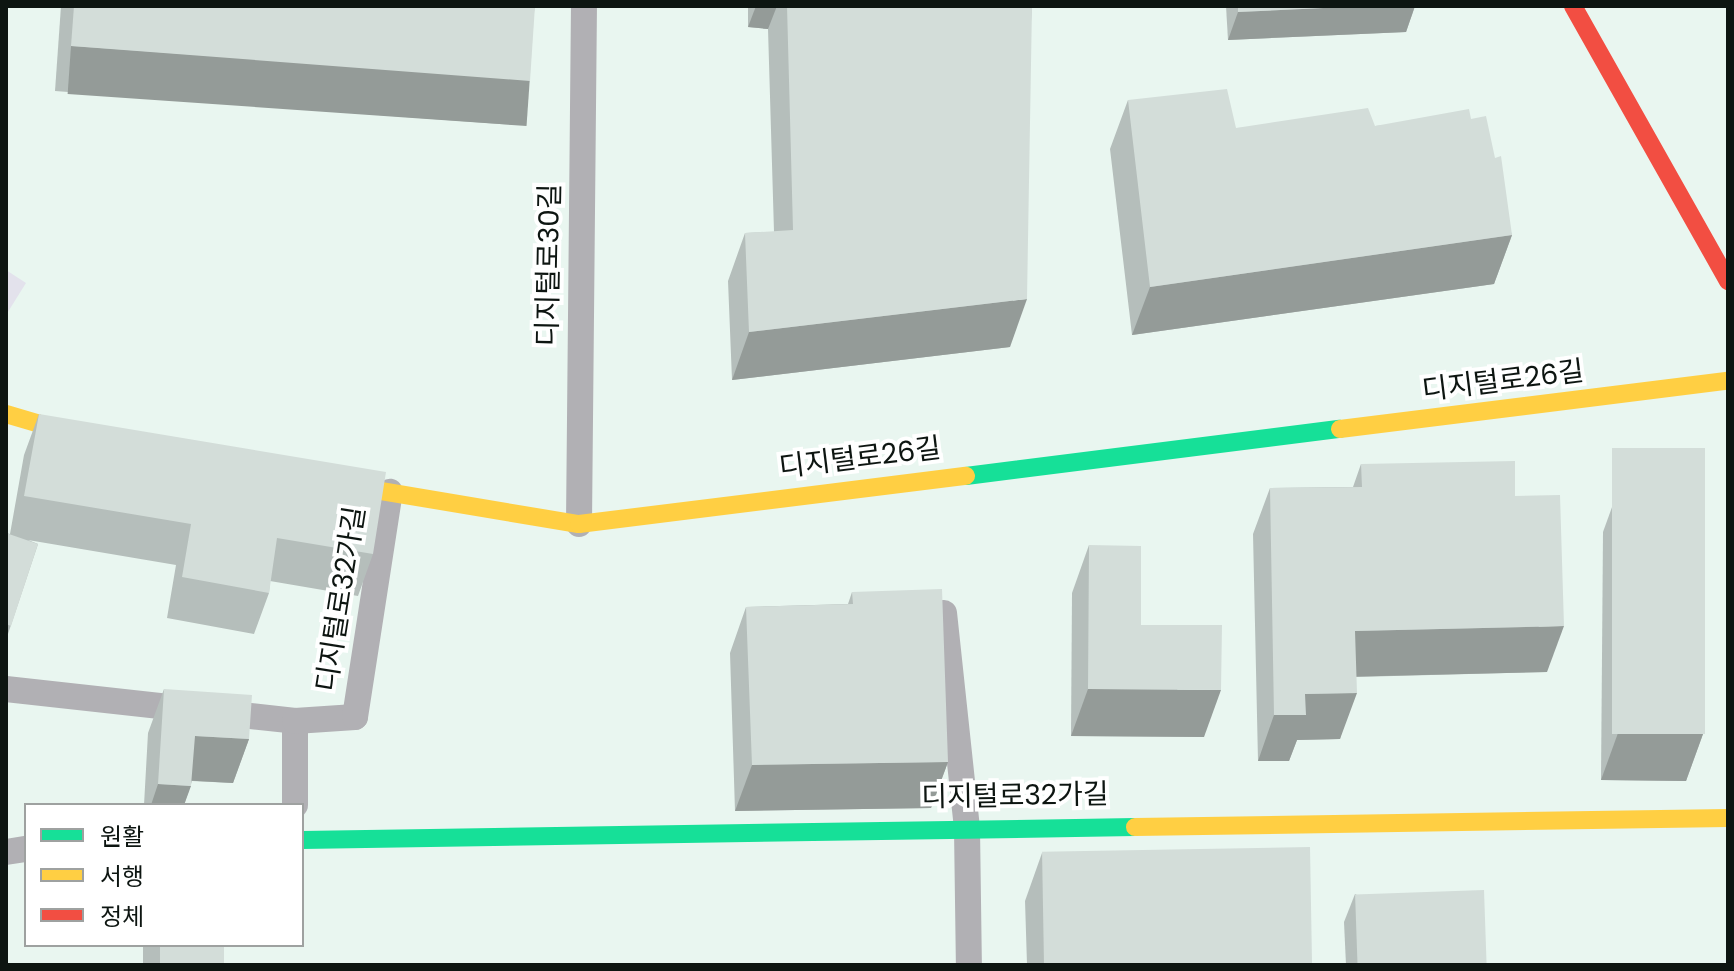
<!DOCTYPE html>
<meta charset="utf-8">
<style>
body{margin:0}
#map{position:relative;width:1734px;height:971px;overflow:hidden;background:#e9f6f0;font-family:Poppins,"Noto Sans KR",sans-serif}
div>[style]{position:absolute}
[style*='--x']{left:calc(var(--x)*1px);top:calc(var(--y)*1px);width:calc(var(--w)*1px);rotate:calc(var(--a)*1deg)}
.green>*{inset:0;background:#e3e2ec}
.street>*{height:26px;margin:-13px;padding:0 13px;transform-origin:13px;border-radius:13px;background:#b1b0b4}
.fast>*{height:18px;margin:-9px;padding:0 9px;transform-origin:9px;border-radius:9px;background:#16e098}
.slow>*{height:18px;margin:-9px;padding:0 9px;transform-origin:9px;border-radius:9px;background:#ffcf43}
.jam>*{height:18px;margin:-9px;padding:0 9px;transform-origin:9px;border-radius:9px;background:#f24e42}
.wall>*{inset:0;background:#b5bebb;transform-origin:0 0}
.shaded-wall>*{inset:0;background:#949b98;transform-origin:0 0}
.building>*{inset:0;background:#d3ddd9;transform-origin:0 0}
span{translate:-50% -50%;white-space:nowrap;text-align:center;line-height:1.15;-webkit-text-stroke:8px #fff;paint-order:stroke}
.street-label{font-size:28px;color:#0d1511}
.frame{position:absolute;inset:0;border:8px solid #0d1511;pointer-events:none}
.legend{position:absolute;left:24px;top:803px;width:280px;height:144px;box-sizing:border-box;background:#fff;border:2px solid #9ea1a0;margin:0;padding:10px 14px;list-style:none;font-size:24px;color:#0d1511}
.legend li{display:flex;align-items:center;gap:16px;height:40px}
.legend b{width:40px;border:2px solid #9ea1a0}
</style>
<div id="map">
<div class="green">
<i style="clip-path:polygon(6px 270px,26px 283px,6px 315px)"></i>
</div>
<div class="street">
<i style="--x:579;--y:524;--w:518;--a:-89.45"></i>
<i style="--x:944;--y:613;--w:217;--a:83.9"></i>
<i style="--x:967;--y:829;--w:136;--a:89.2"></i>
<i style="--x:6;--y:689;--w:291;--a:6.3"></i>
<i style="--x:295;--y:805;--w:84;--a:-90"></i>
<i style="--x:295;--y:721;--w:60;--a:-3.8"></i>
<i style="--x:355;--y:717;--w:228;--a:-81.2"></i>
<i style="--x:6;--y:852;--w:20;--a:-9"></i>
</div>
<div class="fast">
<i style="--x:966;--y:476;--w:377;--a:-7.2"></i>
<i style="--x:302;--y:840;--w:833;--a:-0.89"></i>
</div>
<div class="slow">
<i style="--x:6;--y:414;--w:81;--a:16.4"></i>
<i style="--x:1340;--y:429;--w:391;--a:-7.1"></i>
<i style="--x:333;--y:483;--w:249;--a:9.5"></i>
<i style="--x:579;--y:524;--w:390;--a:-7.1"></i>
<i style="--x:1135;--y:827;--w:593;--a:-0.87"></i>
</div>
<div class="jam">
<i style="--x:1573;--y:6;--w:316;--a:60.6"></i>
</div>
<div class="wall">
<i style="clip-path:polygon(61px 6px,535px 6px,514px 125px,55px 91px)"></i>
<i style="clip-path:polygon(748px 6px,1032px 6px,1010px 347px,732px 380px,728px 281px,745px 233px,774px 232px,768px 29px,748px 27px)"></i>
<i style="clip-path:polygon(1226px 6px,1415px 6px,1406px 32px,1228px 40px)"></i>
<i style="clip-path:polygon(1128px 100px,1236px 128px,1375px 126px,1471px 119px,1512px 235px,1494px 284px,1132px 335px,1110px 149px)"></i>
<i style="clip-path:polygon(39px 414px,373px 554px,358px 596px,270px 581px,269px 593px,254px 634px,167px 618px,176px 565px,28px 540px,38px 544px,6px 640px,6px 533px,10px 534px,24px 455px)"></i>
<i style="clip-path:polygon(1361px 464px,1515px 496px,1547px 672px,1356px 677px,1340px 739px,1297px 740px,1289px 761px,1258px 761px,1253px 534px,1270px 488px,1353px 487px)"></i>
<i style="clip-path:polygon(1620px 485px,1703px 734px,1686px 781px,1601px 780px,1603px 532px)"></i>
<i style="clip-path:polygon(1089px 545px,1141px 625px,1204px 737px,1071px 736px,1072px 593px)"></i>
<i style="clip-path:polygon(852px 592px,948px 762px,931px 808px,735px 811px,730px 653px,746px 607px,848px 604px)"></i>
<i style="clip-path:polygon(164px 689px,249px 739px,233px 783px,192px 781px,184px 805px,144px 805px,148px 733px)"></i>
<i style="clip-path:polygon(1042px 853px,1313px 965px,1027px 965px,1025px 901px)"></i>
<i style="clip-path:polygon(1355px 894px,1487px 965px,1346px 965px,1344px 922px)"></i>
<i style="left:143px;top:945px;width:81px;height:20px"></i>
</div>
<div class="shaded-wall">
<i style="clip-path:polygon(756px 6px,777px 6px,768px 29px,748px 27px)"></i>
<i style="clip-path:polygon(1366px 6px,1415px 6px,1406px 32px,1228px 40px,1238px 12px)"></i>
<i style="left:71px;top:46px;width:460px;height:48px;rotate:4deg"></i>
<i style="clip-path:polygon(1512px 235px,1494px 284px,1132px 335px,1150px 287px)"></i>
<i style="clip-path:polygon(1027px 299px,1010px 347px,732px 380px,749px 332px)"></i>
<i style="clip-path:polygon(1564px 626px,1547px 672px,1339px 677px,1355px 631px)"></i>
<i style="clip-path:polygon(1088px 689px,1221px 690px,1204px 737px,1071px 736px)"></i>
<i style="clip-path:polygon(1357px 693px,1340px 739px,1297px 740px,1289px 761px,1258px 761px,1274px 715px,1305px 694px)"></i>
<i style="clip-path:polygon(1618px 733px,1703px 734px,1686px 781px,1601px 780px)"></i>
<i style="clip-path:polygon(195px 736px,249px 739px,233px 783px,179px 780px)"></i>
<i style="clip-path:polygon(948px 762px,931px 808px,735px 811px,752px 765px)"></i>
<i style="clip-path:polygon(158px 784px,191px 786px,184px 805px,151px 805px)"></i>
</div>
<div class="building">
<i style="clip-path:polygon(74px 6px,535px 6px,530px 81px,71px 46px)"></i>
<i style="clip-path:polygon(787px 6px,1032px 6px,1027px 299px,749px 332px,745px 233px,793px 230px)"></i>
<i style="clip-path:polygon(1238px 6px,1366px 6px,1238px 12px)"></i>
<i style="clip-path:polygon(1227px 89px,1236px 128px,1368px 108px,1375px 126px,1469px 109px,1471px 119px,1486px 116px,1495px 158px,1501px 156px,1512px 235px,1150px 287px,1128px 100px)"></i>
<i style="clip-path:polygon(39px 414px,386px 472px,373px 554px,277px 538px,269px 593px,182px 577px,191px 524px,24px 496px)"></i>
<i style="left:1705px;top:448px;width:286px;height:93px;rotate:90deg"></i>
<i style="clip-path:polygon(1515px 461px,1515px 496px,1560px 495px,1564px 626px,1355px 631px,1357px 693px,1305px 694px,1306px 715px,1274px 715px,1270px 488px,1362px 487px,1361px 464px)"></i>
<i style="clip-path:polygon(6px 533px,38px 544px,11px 626px,6px 624px)"></i>
<i style="clip-path:polygon(1089px 545px,1141px 546px,1141px 625px,1222px 625px,1221px 690px,1088px 689px)"></i>
<i style="clip-path:polygon(942px 589px,948px 762px,752px 765px,746px 607px,853px 604px,852px 592px)"></i>
<i style="clip-path:polygon(164px 689px,252px 695px,249px 739px,195px 736px,191px 786px,158px 784px)"></i>
<i style="left:1310px;top:847px;width:118px;height:268px;rotate:89deg"></i>
<i style="left:1484px;top:890px;width:75px;height:129px;rotate:88deg"></i>
<i style="left:160px;top:945px;width:64px;height:20px"></i>
</div>
<div class="street-label">
<span style="left:549px;top:265px;rotate:-89deg">디지털로30길</span>
<span style="left:1503px;top:381px;rotate:-7deg">디지털로26길</span>
<span style="left:860px;top:458px;rotate:-7deg">디지털로26길</span>
<span style="left:341px;top:599px;rotate:-81deg">디지털로32가길</span>
<span style="left:1015px;top:796px;rotate:-1deg">디지털로32가길</span>
</div>
<div class="frame"></div>
<ul class="legend">
<li><b style="height:10px;background:#16e098"></b>원활</li>
<li><b style="height:10px;background:#ffcf43"></b>서행</li>
<li><b style="height:10px;background:#f24e42"></b>정체</li>
</ul>
</div>
